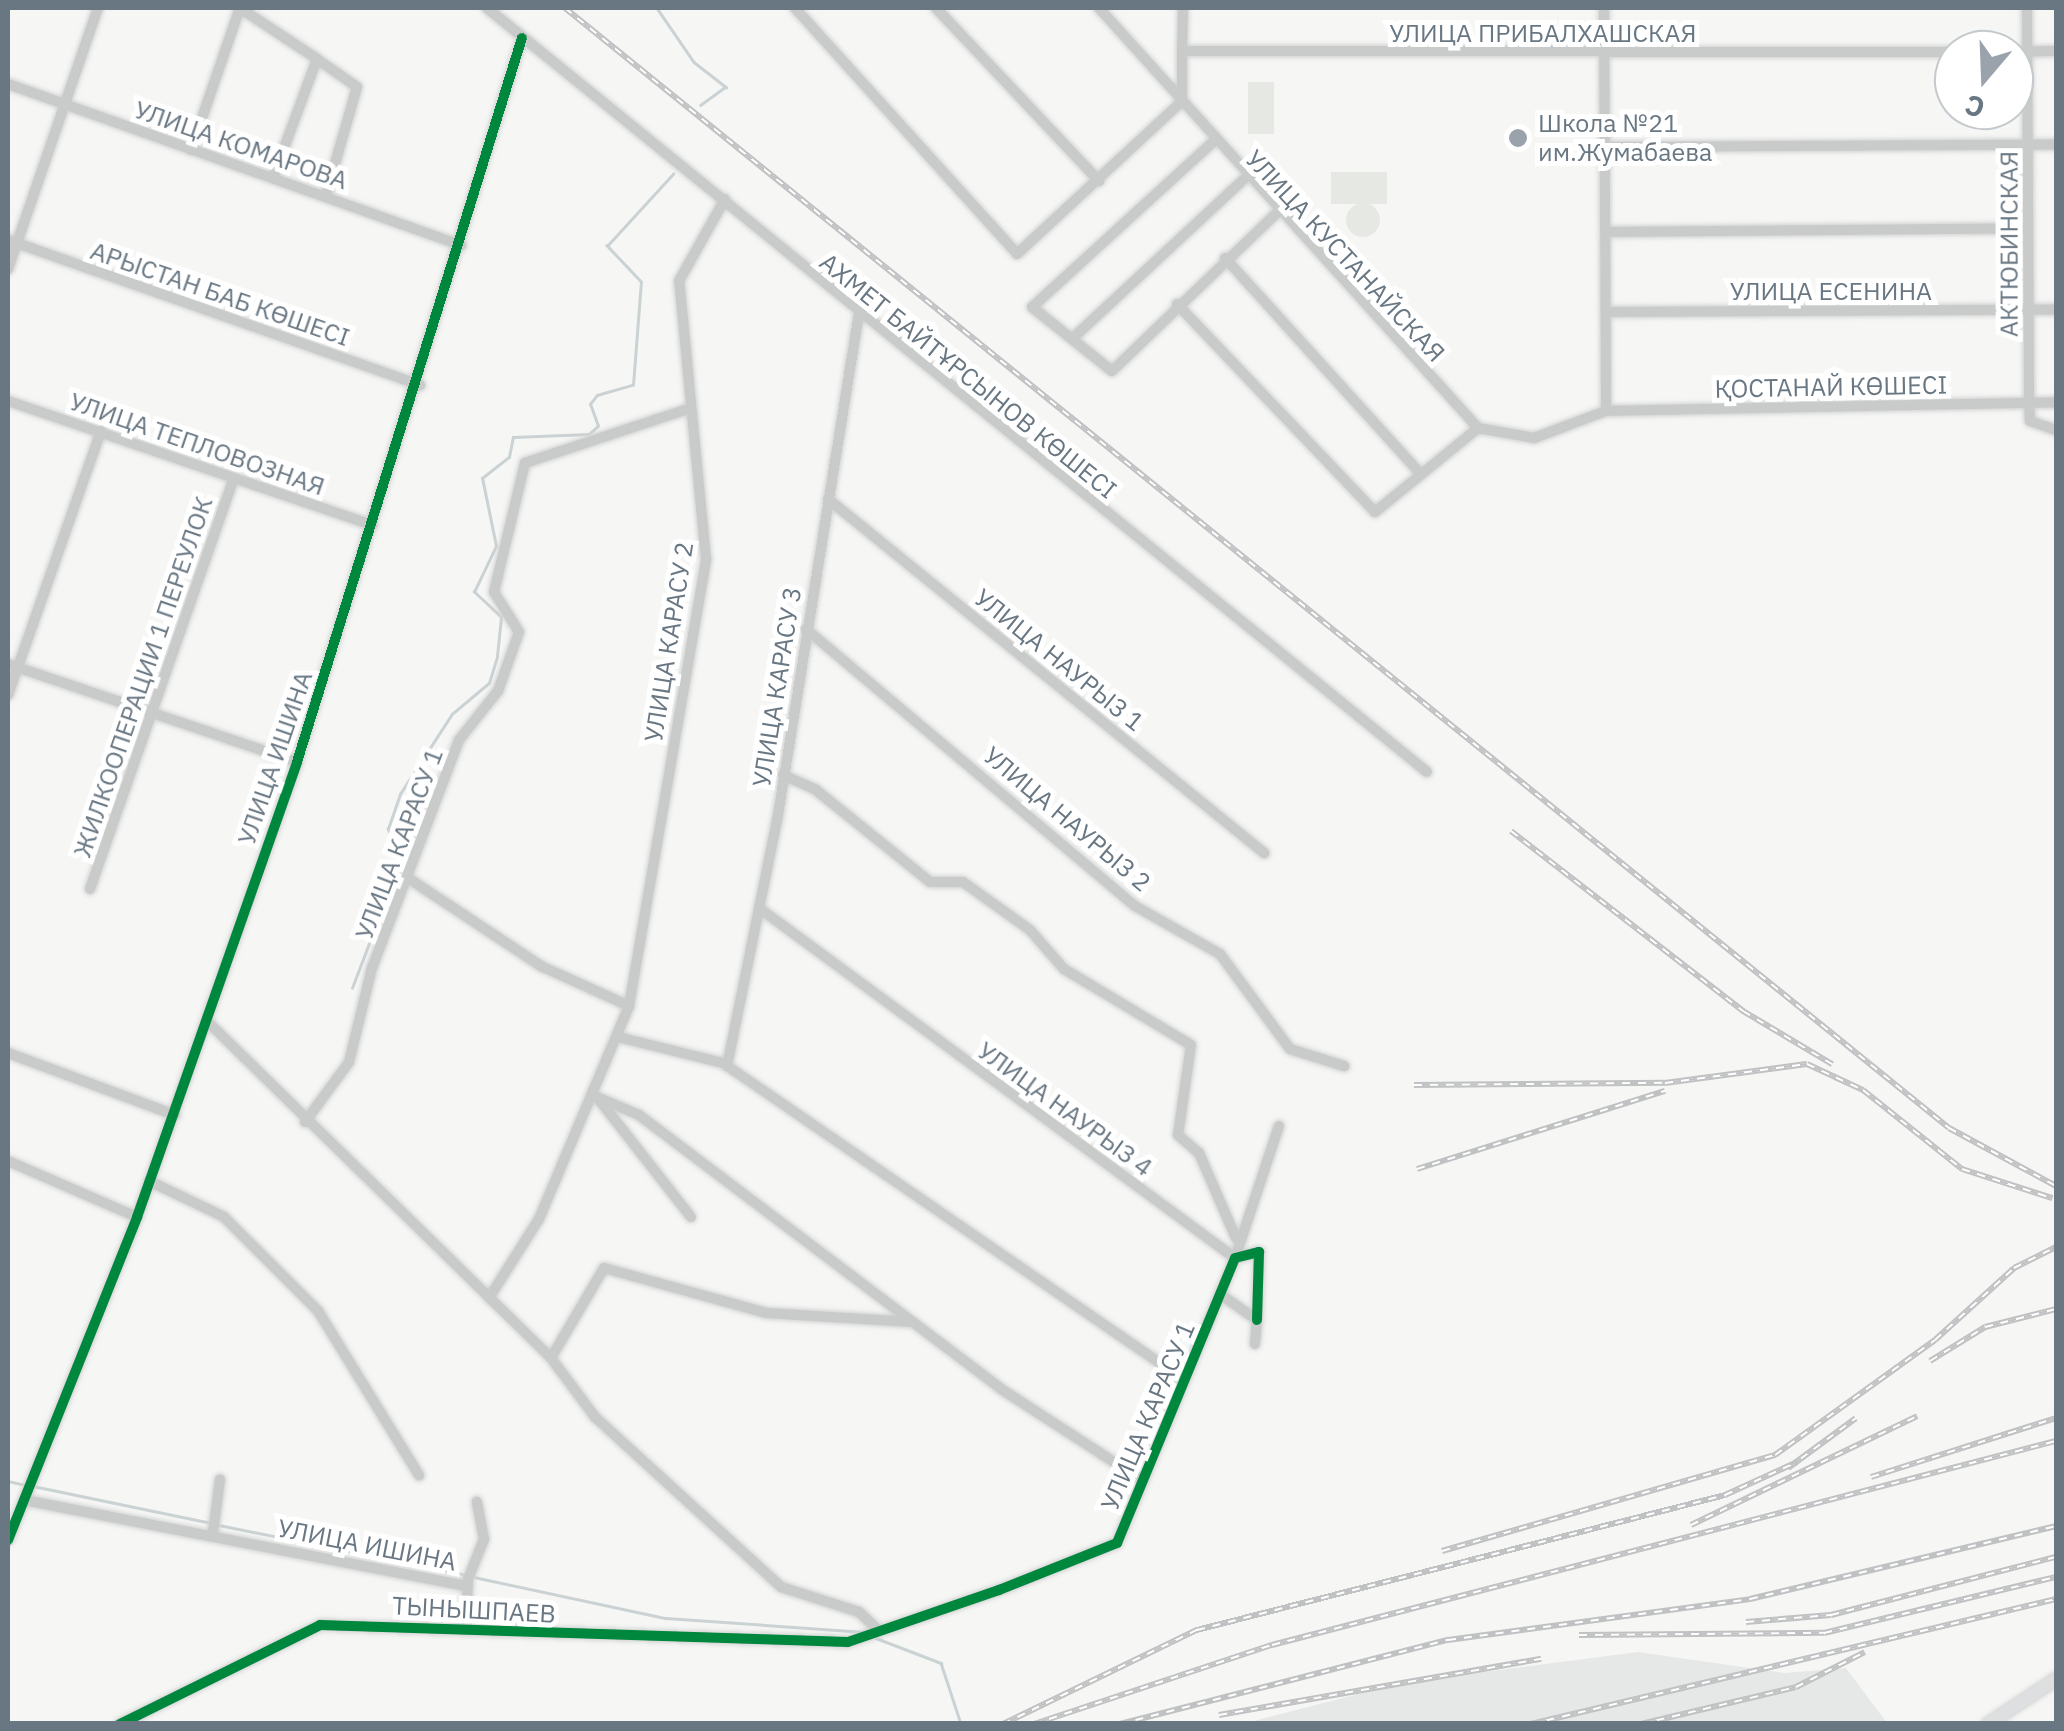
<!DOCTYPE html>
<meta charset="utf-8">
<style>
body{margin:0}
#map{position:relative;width:2064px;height:1731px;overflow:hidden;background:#f6f6f5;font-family:"IBM Plex Sans",sans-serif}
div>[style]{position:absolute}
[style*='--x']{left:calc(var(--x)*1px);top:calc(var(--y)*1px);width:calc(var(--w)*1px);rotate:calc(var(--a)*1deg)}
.built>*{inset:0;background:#e6e8e8}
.green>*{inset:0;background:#e5e8e3;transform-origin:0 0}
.round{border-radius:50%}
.stream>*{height:2.5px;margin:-1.25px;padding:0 1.25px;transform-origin:1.25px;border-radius:1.25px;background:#cbd2d4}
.roads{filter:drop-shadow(0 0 2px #d2d3d3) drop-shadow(0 0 2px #d2d3d3)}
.minor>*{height:10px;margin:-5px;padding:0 5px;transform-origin:5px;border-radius:5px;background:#c9cbcb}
.major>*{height:12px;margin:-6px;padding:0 6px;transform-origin:6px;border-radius:6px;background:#dedfe0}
.rail>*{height:6px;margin-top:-3px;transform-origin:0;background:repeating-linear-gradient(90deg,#fff 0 8px,#c0c1c2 0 16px);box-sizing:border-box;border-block:2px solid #c0c1c2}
.cycleway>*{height:10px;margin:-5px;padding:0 5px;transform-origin:5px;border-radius:5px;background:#00873e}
.dots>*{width:28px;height:28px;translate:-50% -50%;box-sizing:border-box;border:5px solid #fff;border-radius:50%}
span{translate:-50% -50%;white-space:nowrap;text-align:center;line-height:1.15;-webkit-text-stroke:10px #fff;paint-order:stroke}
.street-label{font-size:25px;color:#697783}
.poi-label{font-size:25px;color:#697783}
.left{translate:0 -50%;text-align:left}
.frame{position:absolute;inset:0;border:10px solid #697783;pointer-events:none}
.north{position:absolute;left:1934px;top:30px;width:100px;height:100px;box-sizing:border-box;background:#fff;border:2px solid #c3c9cd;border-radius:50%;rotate:199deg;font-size:28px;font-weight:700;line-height:40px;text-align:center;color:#697783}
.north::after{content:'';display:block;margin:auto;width:35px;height:45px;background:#9aa3ab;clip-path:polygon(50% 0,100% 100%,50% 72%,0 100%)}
</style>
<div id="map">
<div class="built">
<i style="clip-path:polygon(1638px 1652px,1785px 1673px,1846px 1668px,1887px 1723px,1246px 1723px,1405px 1682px)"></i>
</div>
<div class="green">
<i style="left:1248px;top:82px;width:26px;height:52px"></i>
<i style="left:1331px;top:172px;width:56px;height:32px"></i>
<i class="round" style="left:1346px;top:203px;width:34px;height:34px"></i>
</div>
<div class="stream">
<i style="--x:657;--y:8;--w:65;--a:55.6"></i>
<i style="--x:694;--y:62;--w:41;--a:38"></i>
<i style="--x:726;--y:87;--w:31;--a:144"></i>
<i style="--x:352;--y:988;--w:137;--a:-69.1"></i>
<i style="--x:401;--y:860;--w:34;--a:-113"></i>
<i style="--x:388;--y:829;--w:37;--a:-71"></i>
<i style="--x:400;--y:794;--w:95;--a:-57"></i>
<i style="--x:452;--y:714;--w:48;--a:-40"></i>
<i style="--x:489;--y:683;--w:28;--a:-73"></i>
<i style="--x:497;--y:656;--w:39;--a:-84"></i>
<i style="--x:501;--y:617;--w:37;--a:-137"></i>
<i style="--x:474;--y:592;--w:51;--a:-64.4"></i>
<i style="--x:496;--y:546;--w:69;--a:-101.6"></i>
<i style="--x:482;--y:478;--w:34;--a:-38"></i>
<i style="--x:509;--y:457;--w:20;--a:-79"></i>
<i style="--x:513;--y:437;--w:76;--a:-2.3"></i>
<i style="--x:589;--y:434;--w:12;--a:-42"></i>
<i style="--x:598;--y:426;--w:23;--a:-110"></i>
<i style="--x:590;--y:404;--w:11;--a:-52"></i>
<i style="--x:597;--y:395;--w:37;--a:-16"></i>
<i style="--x:633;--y:385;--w:103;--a:-85.6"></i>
<i style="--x:641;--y:282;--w:50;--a:-133.4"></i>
<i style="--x:607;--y:246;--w:98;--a:-47.5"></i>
<i style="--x:8;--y:1481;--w:18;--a:13"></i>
<i style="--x:33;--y:1486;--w:183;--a:11.7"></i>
<i style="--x:219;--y:1525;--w:252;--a:11.4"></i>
<i style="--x:474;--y:1577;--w:196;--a:12.1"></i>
<i style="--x:666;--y:1618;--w:199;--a:4"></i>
<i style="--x:876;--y:1638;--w:70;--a:21"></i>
<i style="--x:941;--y:1663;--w:64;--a:71.8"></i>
</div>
<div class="roads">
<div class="minor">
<i style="--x:240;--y:8;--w:92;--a:33.5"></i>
<i style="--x:317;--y:59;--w:127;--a:110.3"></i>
<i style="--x:487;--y:8;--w:1211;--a:39.1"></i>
<i style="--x:795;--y:8;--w:331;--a:47.9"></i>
<i style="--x:1017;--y:254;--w:225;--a:-42.8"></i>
<i style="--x:1182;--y:101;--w:50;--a:-90"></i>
<i style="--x:1182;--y:51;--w:772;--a:0.07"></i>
<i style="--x:936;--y:8;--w:238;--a:46.7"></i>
<i style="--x:1099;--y:8;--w:566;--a:47.94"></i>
<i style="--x:1478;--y:428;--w:57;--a:10.1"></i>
<i style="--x:1534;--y:438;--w:77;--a:-20.6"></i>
<i style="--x:1606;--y:411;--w:450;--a:-1.1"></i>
<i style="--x:1604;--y:8;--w:403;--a:89.7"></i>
<i style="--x:2027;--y:8;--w:394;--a:89.7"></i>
<i style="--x:2029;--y:402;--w:19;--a:87"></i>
<i style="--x:2030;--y:421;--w:28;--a:19"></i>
<i style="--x:1182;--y:51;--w:43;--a:-88.7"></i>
<i style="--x:2014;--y:52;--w:42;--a:-1.4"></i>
<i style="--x:317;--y:59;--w:49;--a:35"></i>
<i style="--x:357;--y:87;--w:112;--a:106"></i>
<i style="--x:8;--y:84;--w:481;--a:19.6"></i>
<i style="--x:1213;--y:142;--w:245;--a:137.6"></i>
<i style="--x:1032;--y:307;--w:102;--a:38.7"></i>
<i style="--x:1112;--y:371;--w:228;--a:-43.8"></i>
<i style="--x:1605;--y:147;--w:451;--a:-0.3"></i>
<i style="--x:191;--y:150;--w:150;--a:-71"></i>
<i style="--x:1606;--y:232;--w:422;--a:-0.5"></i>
<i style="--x:8;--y:240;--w:437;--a:19.4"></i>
<i style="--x:1225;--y:258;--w:292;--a:47.8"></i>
<i style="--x:8;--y:269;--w:276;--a:-71"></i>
<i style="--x:1177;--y:304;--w:287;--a:46.4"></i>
<i style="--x:1375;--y:512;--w:133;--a:-39.2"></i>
<i style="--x:1606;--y:312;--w:450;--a:-0.3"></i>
<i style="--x:1073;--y:338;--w:233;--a:-42.9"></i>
<i style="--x:8;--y:401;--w:385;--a:18.8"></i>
<i style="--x:828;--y:499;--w:562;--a:39.07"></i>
<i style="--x:806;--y:629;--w:430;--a:40.1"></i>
<i style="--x:1135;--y:906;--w:98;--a:29.5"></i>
<i style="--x:1220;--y:954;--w:118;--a:53.6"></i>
<i style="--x:1290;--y:1049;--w:57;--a:17.5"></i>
<i style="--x:8;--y:664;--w:305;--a:18.7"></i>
<i style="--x:8;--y:695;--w:280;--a:-70.6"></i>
<i style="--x:783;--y:775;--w:36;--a:24"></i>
<i style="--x:816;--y:790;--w:146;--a:38.9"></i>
<i style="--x:930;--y:882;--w:33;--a:0"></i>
<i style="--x:963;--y:882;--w:82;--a:35.6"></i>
<i style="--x:1030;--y:930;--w:52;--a:48.9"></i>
<i style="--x:1064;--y:969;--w:148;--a:30.9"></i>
<i style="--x:1191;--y:1045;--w:91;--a:98.2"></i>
<i style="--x:1178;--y:1135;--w:28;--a:41"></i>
<i style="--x:1199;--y:1153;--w:93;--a:66.5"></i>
<i style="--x:408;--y:878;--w:159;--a:33.5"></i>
<i style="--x:541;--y:966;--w:97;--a:24.4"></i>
<i style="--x:90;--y:889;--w:435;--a:-70.7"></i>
<i style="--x:759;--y:908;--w:591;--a:36.33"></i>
<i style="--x:1235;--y:1258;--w:139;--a:-71.6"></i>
<i style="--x:207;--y:1021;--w:482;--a:44.4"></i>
<i style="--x:551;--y:1358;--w:74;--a:53.3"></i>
<i style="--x:595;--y:1417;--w:252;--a:42.4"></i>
<i style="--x:781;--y:1587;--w:82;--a:17.8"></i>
<i style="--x:859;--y:1612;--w:25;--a:43"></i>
<i style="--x:622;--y:1038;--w:104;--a:13.9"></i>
<i style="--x:723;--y:1063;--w:558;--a:34.49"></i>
<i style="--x:8;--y:1053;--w:178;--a:20.4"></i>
<i style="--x:727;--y:1066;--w:250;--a:-78.5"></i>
<i style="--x:777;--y:821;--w:515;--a:-80.83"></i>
<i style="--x:305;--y:1122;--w:74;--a:-53.7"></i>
<i style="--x:349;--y:1062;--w:97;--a:-76.3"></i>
<i style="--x:372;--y:968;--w:244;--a:-69.1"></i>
<i style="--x:459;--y:740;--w:63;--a:-51.5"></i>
<i style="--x:498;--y:691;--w:63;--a:-70.4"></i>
<i style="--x:519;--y:632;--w:47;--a:-122"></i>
<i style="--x:494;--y:592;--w:133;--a:-76.5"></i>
<i style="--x:525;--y:463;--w:169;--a:-18.3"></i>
<i style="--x:8;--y:1161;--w:141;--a:23.5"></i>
<i style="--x:149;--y:1181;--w:83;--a:25.6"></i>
<i style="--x:224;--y:1217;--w:133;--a:45"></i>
<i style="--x:318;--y:1311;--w:193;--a:58.4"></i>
<i style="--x:691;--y:1217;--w:152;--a:-128.1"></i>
<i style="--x:597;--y:1097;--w:46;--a:23.2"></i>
<i style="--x:639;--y:1115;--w:454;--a:37.1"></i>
<i style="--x:1001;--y:1389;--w:166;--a:32.9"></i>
<i style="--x:1220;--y:1294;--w:45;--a:35.1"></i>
<i style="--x:1257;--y:1320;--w:24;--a:95"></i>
<i style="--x:489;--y:1298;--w:93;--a:-57.7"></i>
<i style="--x:539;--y:1219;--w:231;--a:-67.1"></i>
<i style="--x:629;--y:1006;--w:454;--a:-80.2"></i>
<i style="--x:706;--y:559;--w:279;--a:-95.5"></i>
<i style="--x:679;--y:281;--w:94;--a:-60.7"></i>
<i style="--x:551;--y:1358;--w:104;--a:-59.5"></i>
<i style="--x:604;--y:1268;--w:168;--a:15.5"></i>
<i style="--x:766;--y:1313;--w:146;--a:3.5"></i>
<i style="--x:24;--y:1500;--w:452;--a:11"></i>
<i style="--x:213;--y:1533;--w:54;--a:-82.6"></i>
<i style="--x:8;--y:1540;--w:348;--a:-68.2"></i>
<i style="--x:137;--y:1217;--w:482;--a:-70.6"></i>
<i style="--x:297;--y:762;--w:758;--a:-72.74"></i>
<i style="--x:466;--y:1628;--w:49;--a:-87.7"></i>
<i style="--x:468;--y:1579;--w:43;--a:-68.2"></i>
<i style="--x:484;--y:1539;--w:38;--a:-101"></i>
<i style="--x:120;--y:1724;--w:223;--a:-26.3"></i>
<i style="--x:320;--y:1625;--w:528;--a:1.84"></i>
<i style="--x:848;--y:1642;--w:160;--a:-19"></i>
<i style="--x:999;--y:1590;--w:127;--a:-21.7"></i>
<i style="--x:1117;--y:1543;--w:308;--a:-67.5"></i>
<i style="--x:1235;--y:1258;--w:25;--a:-14"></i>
<i style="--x:1259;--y:1252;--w:68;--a:91.7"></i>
</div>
<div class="major">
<i style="--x:1988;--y:1724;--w:82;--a:-33.5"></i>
</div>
</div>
<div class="rail">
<i style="--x:565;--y:8;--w:1780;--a:38.98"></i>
<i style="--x:1949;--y:1128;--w:122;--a:28.5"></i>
<i style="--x:1511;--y:831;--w:294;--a:37.8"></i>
<i style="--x:1743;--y:1011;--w:104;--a:30.8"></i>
<i style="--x:1414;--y:1085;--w:251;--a:-0.5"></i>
<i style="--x:1665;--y:1083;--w:143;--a:-7.6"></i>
<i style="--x:1807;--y:1064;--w:62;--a:24.9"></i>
<i style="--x:1863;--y:1090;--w:127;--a:38.6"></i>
<i style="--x:1962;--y:1169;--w:95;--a:17.9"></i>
<i style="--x:1417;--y:1169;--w:260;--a:-17.5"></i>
<i style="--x:1930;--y:1361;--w:65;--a:-31.7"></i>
<i style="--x:1985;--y:1327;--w:73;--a:-14.2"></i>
<i style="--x:1788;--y:1468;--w:84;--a:-36.3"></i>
<i style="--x:1871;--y:1477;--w:194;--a:-17.7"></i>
<i style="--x:1691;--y:1525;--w:251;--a:-25.7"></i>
<i style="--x:1442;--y:1551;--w:347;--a:-16.1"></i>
<i style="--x:1775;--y:1455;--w:197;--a:-35.7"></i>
<i style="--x:1935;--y:1340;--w:107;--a:-42.3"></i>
<i style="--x:2014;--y:1268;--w:47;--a:-26.6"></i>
<i style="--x:1746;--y:1622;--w:85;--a:-4.7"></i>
<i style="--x:1831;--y:1615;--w:232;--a:-14.5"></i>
<i style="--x:1579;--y:1635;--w:245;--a:-0.5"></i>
<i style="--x:1824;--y:1633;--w:239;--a:-13.6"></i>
<i style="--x:1219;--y:1715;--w:327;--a:-9.9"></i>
<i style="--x:1003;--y:1724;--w:216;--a:-25.9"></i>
<i style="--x:1197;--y:1630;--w:545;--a:-14.34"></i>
<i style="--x:1725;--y:1495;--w:79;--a:-24.6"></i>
<i style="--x:1034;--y:1724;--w:251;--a:-18.4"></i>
<i style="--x:1272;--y:1645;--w:810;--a:-14.59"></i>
<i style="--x:1120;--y:1724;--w:339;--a:-14.4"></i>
<i style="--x:1448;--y:1640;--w:305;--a:-7.7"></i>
<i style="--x:1750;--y:1599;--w:315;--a:-13.4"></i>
<i style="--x:1531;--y:1724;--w:540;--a:-13.39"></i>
<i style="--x:1641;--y:1724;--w:159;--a:-13.4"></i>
<i style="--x:1796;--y:1687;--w:77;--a:-26.9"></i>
</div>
<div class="cycleway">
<i style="--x:8;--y:1540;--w:348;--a:-68.2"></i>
<i style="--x:137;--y:1217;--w:482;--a:-70.6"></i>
<i style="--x:297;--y:762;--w:758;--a:-72.74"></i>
<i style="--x:120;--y:1724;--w:223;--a:-26.3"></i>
<i style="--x:320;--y:1625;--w:528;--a:1.84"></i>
<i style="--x:848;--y:1642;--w:160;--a:-19"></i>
<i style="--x:999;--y:1590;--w:127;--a:-21.7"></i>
<i style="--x:1117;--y:1543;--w:308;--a:-67.5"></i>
<i style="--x:1235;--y:1258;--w:25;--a:-14"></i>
<i style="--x:1259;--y:1252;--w:68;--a:91.7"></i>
</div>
<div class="dots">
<i style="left:1518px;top:138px;background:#9aa3ab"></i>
</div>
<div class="street-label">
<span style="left:1543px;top:33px">УЛИЦА ПРИБАЛХАШСКАЯ</span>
<span style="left:241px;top:145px;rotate:19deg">УЛИЦА КОМАРОВА</span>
<span style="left:2009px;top:244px;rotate:-90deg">АКТЮБИНСКАЯ</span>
<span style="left:1345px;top:256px;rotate:47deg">УЛИЦА КУСТАНАЙСКАЯ</span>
<span style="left:1831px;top:291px">УЛИЦА ЕСЕНИНА</span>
<span style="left:220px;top:294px;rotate:19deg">АРЫСТАН БАБ КӨШЕСІ</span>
<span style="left:968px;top:376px;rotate:39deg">АХМЕТ БАЙТҰРСЫНОВ КӨШЕСІ</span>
<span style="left:1831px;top:387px;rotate:-1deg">ҚОСТАНАЙ КӨШЕСІ</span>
<span style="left:197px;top:444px;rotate:19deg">УЛИЦА ТЕПЛОВОЗНАЯ</span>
<span style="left:669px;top:642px;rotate:-81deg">УЛИЦА КАРАСУ 2</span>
<span style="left:1059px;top:660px;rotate:39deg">УЛИЦА НАУРЫЗ 1</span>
<span style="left:143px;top:677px;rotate:-71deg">ЖИЛКООПЕРАЦИИ 1 ПЕРЕУЛОК</span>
<span style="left:777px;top:687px;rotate:-81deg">УЛИЦА КАРАСУ 3</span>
<span style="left:275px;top:758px;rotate:-71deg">УЛИЦА ИШИНА</span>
<span style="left:1067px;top:819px;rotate:40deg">УЛИЦА НАУРЫЗ 2</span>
<span style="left:399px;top:844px;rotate:-69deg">УЛИЦА КАРАСУ 1</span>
<span style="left:1065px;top:1109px;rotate:36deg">УЛИЦА НАУРЫЗ 4</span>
<span style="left:1148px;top:1416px;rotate:-67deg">УЛИЦА КАРАСУ 1</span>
<span style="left:367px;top:1545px;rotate:11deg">УЛИЦА ИШИНА</span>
<span style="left:474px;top:1610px;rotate:3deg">ТЫНЫШПАЕВ</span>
</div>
<div class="poi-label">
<span class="left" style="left:1538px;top:138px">Школа №21<br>им.Жумабаева</span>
</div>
<div class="frame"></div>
<div class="north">С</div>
</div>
